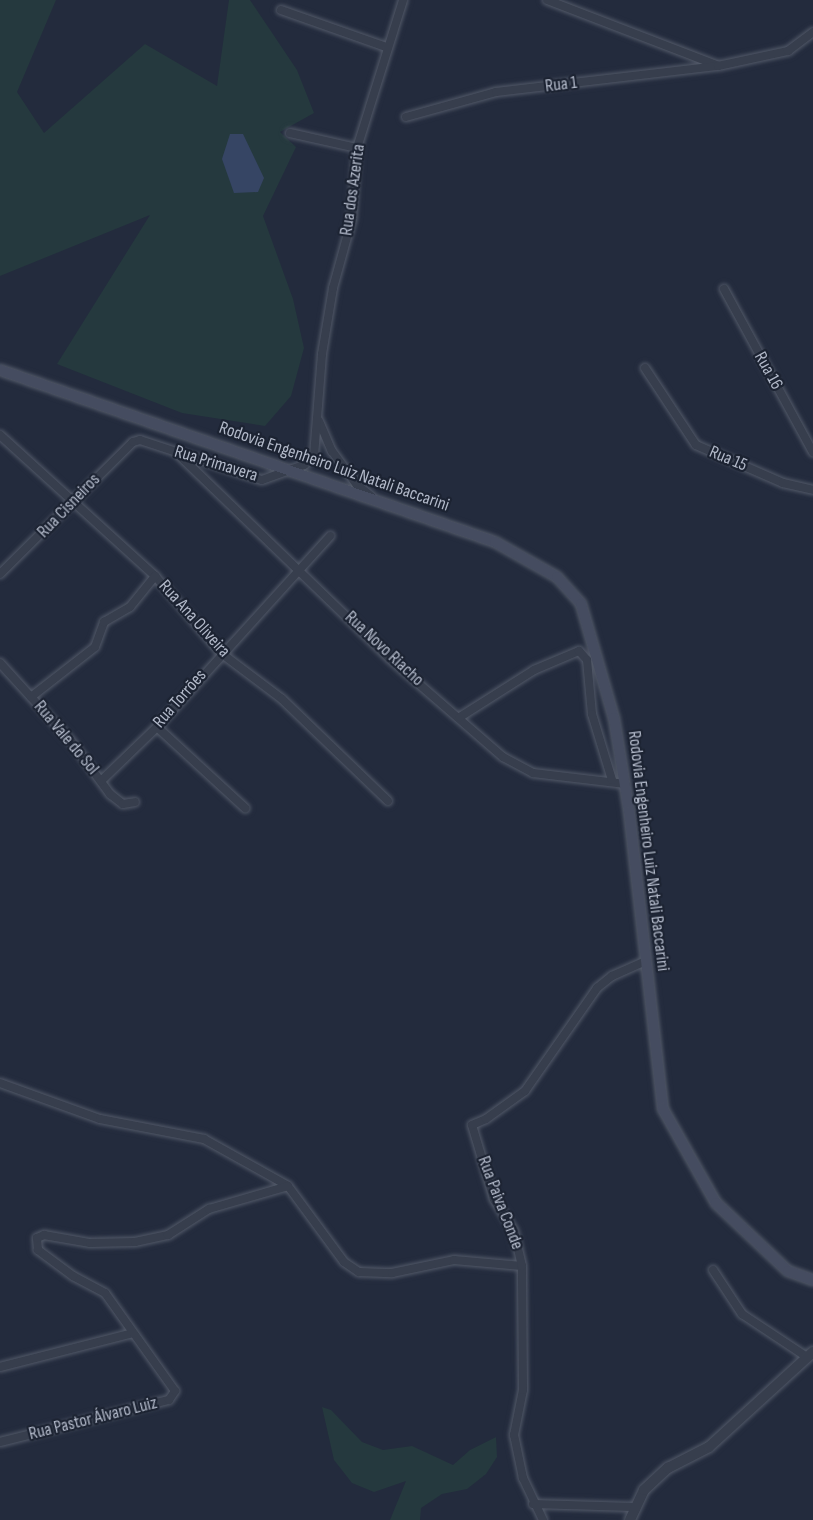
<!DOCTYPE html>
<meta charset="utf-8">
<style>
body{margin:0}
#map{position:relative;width:813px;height:1520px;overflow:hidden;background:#232b3d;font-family:"Sofia Sans Condensed",sans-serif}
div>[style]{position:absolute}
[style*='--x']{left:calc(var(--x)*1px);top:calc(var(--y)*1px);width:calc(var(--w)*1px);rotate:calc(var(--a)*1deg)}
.green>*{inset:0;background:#25393e}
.water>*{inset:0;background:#364564}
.roads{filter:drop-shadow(0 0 2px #525968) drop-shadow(0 0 2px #525968)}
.minor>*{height:8px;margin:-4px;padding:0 4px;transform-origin:4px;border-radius:4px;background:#373e4d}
.tertiary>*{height:10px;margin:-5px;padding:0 5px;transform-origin:5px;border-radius:5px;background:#373e4d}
.secondary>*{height:10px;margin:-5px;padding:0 5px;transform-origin:5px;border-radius:5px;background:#454c60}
span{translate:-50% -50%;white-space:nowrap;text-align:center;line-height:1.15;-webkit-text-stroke:4.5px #1c2332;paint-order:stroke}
.street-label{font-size:18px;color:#b2b9c9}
</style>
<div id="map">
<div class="green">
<i style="clip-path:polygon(0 0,56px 0,17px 92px,44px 133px,145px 44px,217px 86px,229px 0,250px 0,297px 70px,314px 113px,280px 132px,296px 147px,263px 216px,293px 299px,304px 348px,291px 396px,265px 426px,182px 413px,57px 364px,150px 215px,0 276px)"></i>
<i style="clip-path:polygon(322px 1407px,331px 1410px,362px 1442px,383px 1450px,412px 1446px,453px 1465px,470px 1450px,496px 1437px,497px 1457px,486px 1474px,467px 1489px,442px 1494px,421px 1508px,420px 1520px,390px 1520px,406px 1481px,374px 1492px,352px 1483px,334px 1460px)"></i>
</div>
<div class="water">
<i style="clip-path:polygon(230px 134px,243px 134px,264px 178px,258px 192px,234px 193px,222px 159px)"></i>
</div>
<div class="roads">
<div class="minor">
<i style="--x:547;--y:0;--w:181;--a:21"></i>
<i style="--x:281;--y:10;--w:111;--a:19.4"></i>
<i style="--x:406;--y:117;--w:93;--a:-15.5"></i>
<i style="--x:496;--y:92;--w:224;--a:-6.7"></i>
<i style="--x:718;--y:66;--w:72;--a:-12.1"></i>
<i style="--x:788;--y:51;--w:31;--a:-37"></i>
<i style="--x:290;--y:133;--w:69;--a:12.6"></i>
<i style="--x:724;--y:289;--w:186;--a:61.4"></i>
<i style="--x:645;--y:368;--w:92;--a:56.5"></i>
<i style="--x:696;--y:445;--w:95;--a:23.6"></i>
<i style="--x:783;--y:483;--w:31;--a:13"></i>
<i style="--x:319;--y:421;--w:33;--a:67"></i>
<i style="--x:332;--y:451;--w:42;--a:53.7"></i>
<i style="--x:357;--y:485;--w:18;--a:38"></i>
<i style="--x:0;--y:435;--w:210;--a:42.3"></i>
<i style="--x:155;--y:576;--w:101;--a:49.4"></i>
<i style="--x:221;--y:653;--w:76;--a:37"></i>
<i style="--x:282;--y:699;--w:147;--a:43.9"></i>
<i style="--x:178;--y:454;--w:293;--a:44"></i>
<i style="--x:389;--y:658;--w:151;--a:41"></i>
<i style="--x:503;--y:757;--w:34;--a:28"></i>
<i style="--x:533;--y:773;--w:93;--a:6.8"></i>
<i style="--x:0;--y:574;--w:187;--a:-44.8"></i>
<i style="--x:133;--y:442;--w:7;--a:-16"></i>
<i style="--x:140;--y:440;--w:128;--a:18.2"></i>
<i style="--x:262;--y:480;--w:45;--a:-19.7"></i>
<i style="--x:304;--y:465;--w:13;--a:-42"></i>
<i style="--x:314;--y:456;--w:102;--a:-85.5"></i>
<i style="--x:322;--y:354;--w:67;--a:-80.5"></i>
<i style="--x:333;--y:288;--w:72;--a:-74.6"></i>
<i style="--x:352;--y:219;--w:71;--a:-86"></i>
<i style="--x:357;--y:148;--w:155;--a:-72.7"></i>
<i style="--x:0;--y:663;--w:105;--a:47.7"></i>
<i style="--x:71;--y:741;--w:66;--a:53.7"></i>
<i style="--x:110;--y:794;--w:16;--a:38"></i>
<i style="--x:123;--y:804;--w:12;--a:-9"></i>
<i style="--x:31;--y:697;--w:81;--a:-38"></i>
<i style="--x:95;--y:647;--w:27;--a:-70"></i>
<i style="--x:104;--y:622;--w:30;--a:-30"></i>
<i style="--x:130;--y:607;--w:40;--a:-51"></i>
<i style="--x:460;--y:717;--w:88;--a:-32.4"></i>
<i style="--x:534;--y:670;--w:49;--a:-22.9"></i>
<i style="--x:579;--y:651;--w:12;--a:48"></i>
<i style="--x:587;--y:660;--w:54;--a:84.7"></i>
<i style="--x:592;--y:714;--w:69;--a:73.1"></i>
<i style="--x:157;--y:727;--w:120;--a:42.6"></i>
<i style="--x:101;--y:781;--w:78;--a:-44"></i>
<i style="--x:157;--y:727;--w:258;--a:-47.8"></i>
<i style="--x:0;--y:1083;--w:106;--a:19.8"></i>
<i style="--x:100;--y:1119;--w:106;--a:10.9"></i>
<i style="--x:204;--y:1139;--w:96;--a:29.2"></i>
<i style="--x:288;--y:1186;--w:94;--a:53.6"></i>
<i style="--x:344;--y:1262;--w:18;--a:34"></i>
<i style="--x:359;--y:1272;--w:33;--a:2"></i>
<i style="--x:392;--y:1273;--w:63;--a:-11.8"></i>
<i style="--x:454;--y:1260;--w:68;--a:5"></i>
<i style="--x:713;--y:1270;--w:53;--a:56.6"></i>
<i style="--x:742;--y:1314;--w:78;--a:33.5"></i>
<i style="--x:0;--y:1367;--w:137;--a:-14.3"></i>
<i style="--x:0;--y:1442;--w:174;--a:-14"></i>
<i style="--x:169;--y:1400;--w:11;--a:-56"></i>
<i style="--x:175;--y:1391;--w:120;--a:-125.5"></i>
<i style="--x:105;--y:1293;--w:36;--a:-152"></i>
<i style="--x:73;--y:1276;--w:44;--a:-143.4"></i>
<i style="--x:38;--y:1250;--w:12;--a:-95"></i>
<i style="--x:37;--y:1238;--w:8;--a:-23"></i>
<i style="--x:44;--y:1235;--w:47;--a:9.9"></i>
<i style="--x:90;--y:1243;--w:45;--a:-1.3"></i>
<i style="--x:135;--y:1242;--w:34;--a:-12"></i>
<i style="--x:168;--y:1235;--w:49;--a:-32.4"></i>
<i style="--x:209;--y:1209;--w:82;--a:-16.2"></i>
<i style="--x:533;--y:1504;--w:100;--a:1.7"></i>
<i style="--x:543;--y:1520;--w:47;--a:-115.5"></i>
<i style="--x:523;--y:1478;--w:44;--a:-101.8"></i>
<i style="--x:514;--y:1435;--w:46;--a:-78.7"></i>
<i style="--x:523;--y:1390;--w:124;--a:-90.5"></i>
<i style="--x:522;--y:1266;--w:36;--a:-103"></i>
<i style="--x:514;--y:1231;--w:38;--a:-122"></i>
<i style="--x:494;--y:1199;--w:77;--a:-106.6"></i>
<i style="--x:472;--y:1125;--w:15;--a:-23"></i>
<i style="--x:486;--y:1119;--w:48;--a:-35.7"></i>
<i style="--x:525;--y:1091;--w:126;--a:-55"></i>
<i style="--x:597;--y:988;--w:19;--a:-39"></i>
<i style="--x:612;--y:976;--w:36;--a:-24"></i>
</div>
<div class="tertiary">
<i style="--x:630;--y:1520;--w:33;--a:-65"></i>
<i style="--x:644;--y:1490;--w:33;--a:-43"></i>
<i style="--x:668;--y:1468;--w:46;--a:-27.1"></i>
<i style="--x:709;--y:1447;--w:141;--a:-42.4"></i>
</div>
<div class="secondary">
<i style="--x:0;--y:370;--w:524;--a:19.16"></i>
<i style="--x:495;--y:542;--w:71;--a:29.4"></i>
<i style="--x:557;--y:577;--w:36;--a:48"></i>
<i style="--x:581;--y:604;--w:119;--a:73.9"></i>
<i style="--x:614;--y:718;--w:94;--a:80.8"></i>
<i style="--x:629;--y:811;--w:300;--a:83.5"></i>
<i style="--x:663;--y:1109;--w:108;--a:60.6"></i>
<i style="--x:716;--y:1203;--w:99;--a:43.4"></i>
<i style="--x:788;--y:1271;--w:27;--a:20"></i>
</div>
</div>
<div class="street-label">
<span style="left:561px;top:85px;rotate:-7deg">Rua 1</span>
<span style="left:353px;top:190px;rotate:-82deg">Rua dos Azerita</span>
<span style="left:768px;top:371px;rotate:61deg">Rua 16</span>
<span style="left:728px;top:459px;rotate:23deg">Rua 15</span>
<span style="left:216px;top:464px;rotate:17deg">Rua Primavera</span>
<span style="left:334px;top:467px;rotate:19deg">Rodovia Engenheiro Luiz Natali Baccarini</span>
<span style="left:69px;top:506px;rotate:-46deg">Rua Cisneiros</span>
<span style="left:194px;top:619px;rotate:48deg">Rua Ana Oliveira</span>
<span style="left:384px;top:649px;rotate:43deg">Rua Novo Riacho</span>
<span style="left:180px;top:699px;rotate:-49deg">Rua Torrões</span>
<span style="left:66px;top:738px;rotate:50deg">Rua Vale do Sol</span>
<span style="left:648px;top:851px;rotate:83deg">Rodovia Engenheiro Luiz Natali Baccarini</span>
<span style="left:500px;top:1203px;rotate:69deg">Rua Paiva Conde</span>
<span style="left:93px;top:1419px;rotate:-14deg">Rua Pastor Álvaro Luiz</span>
</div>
</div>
